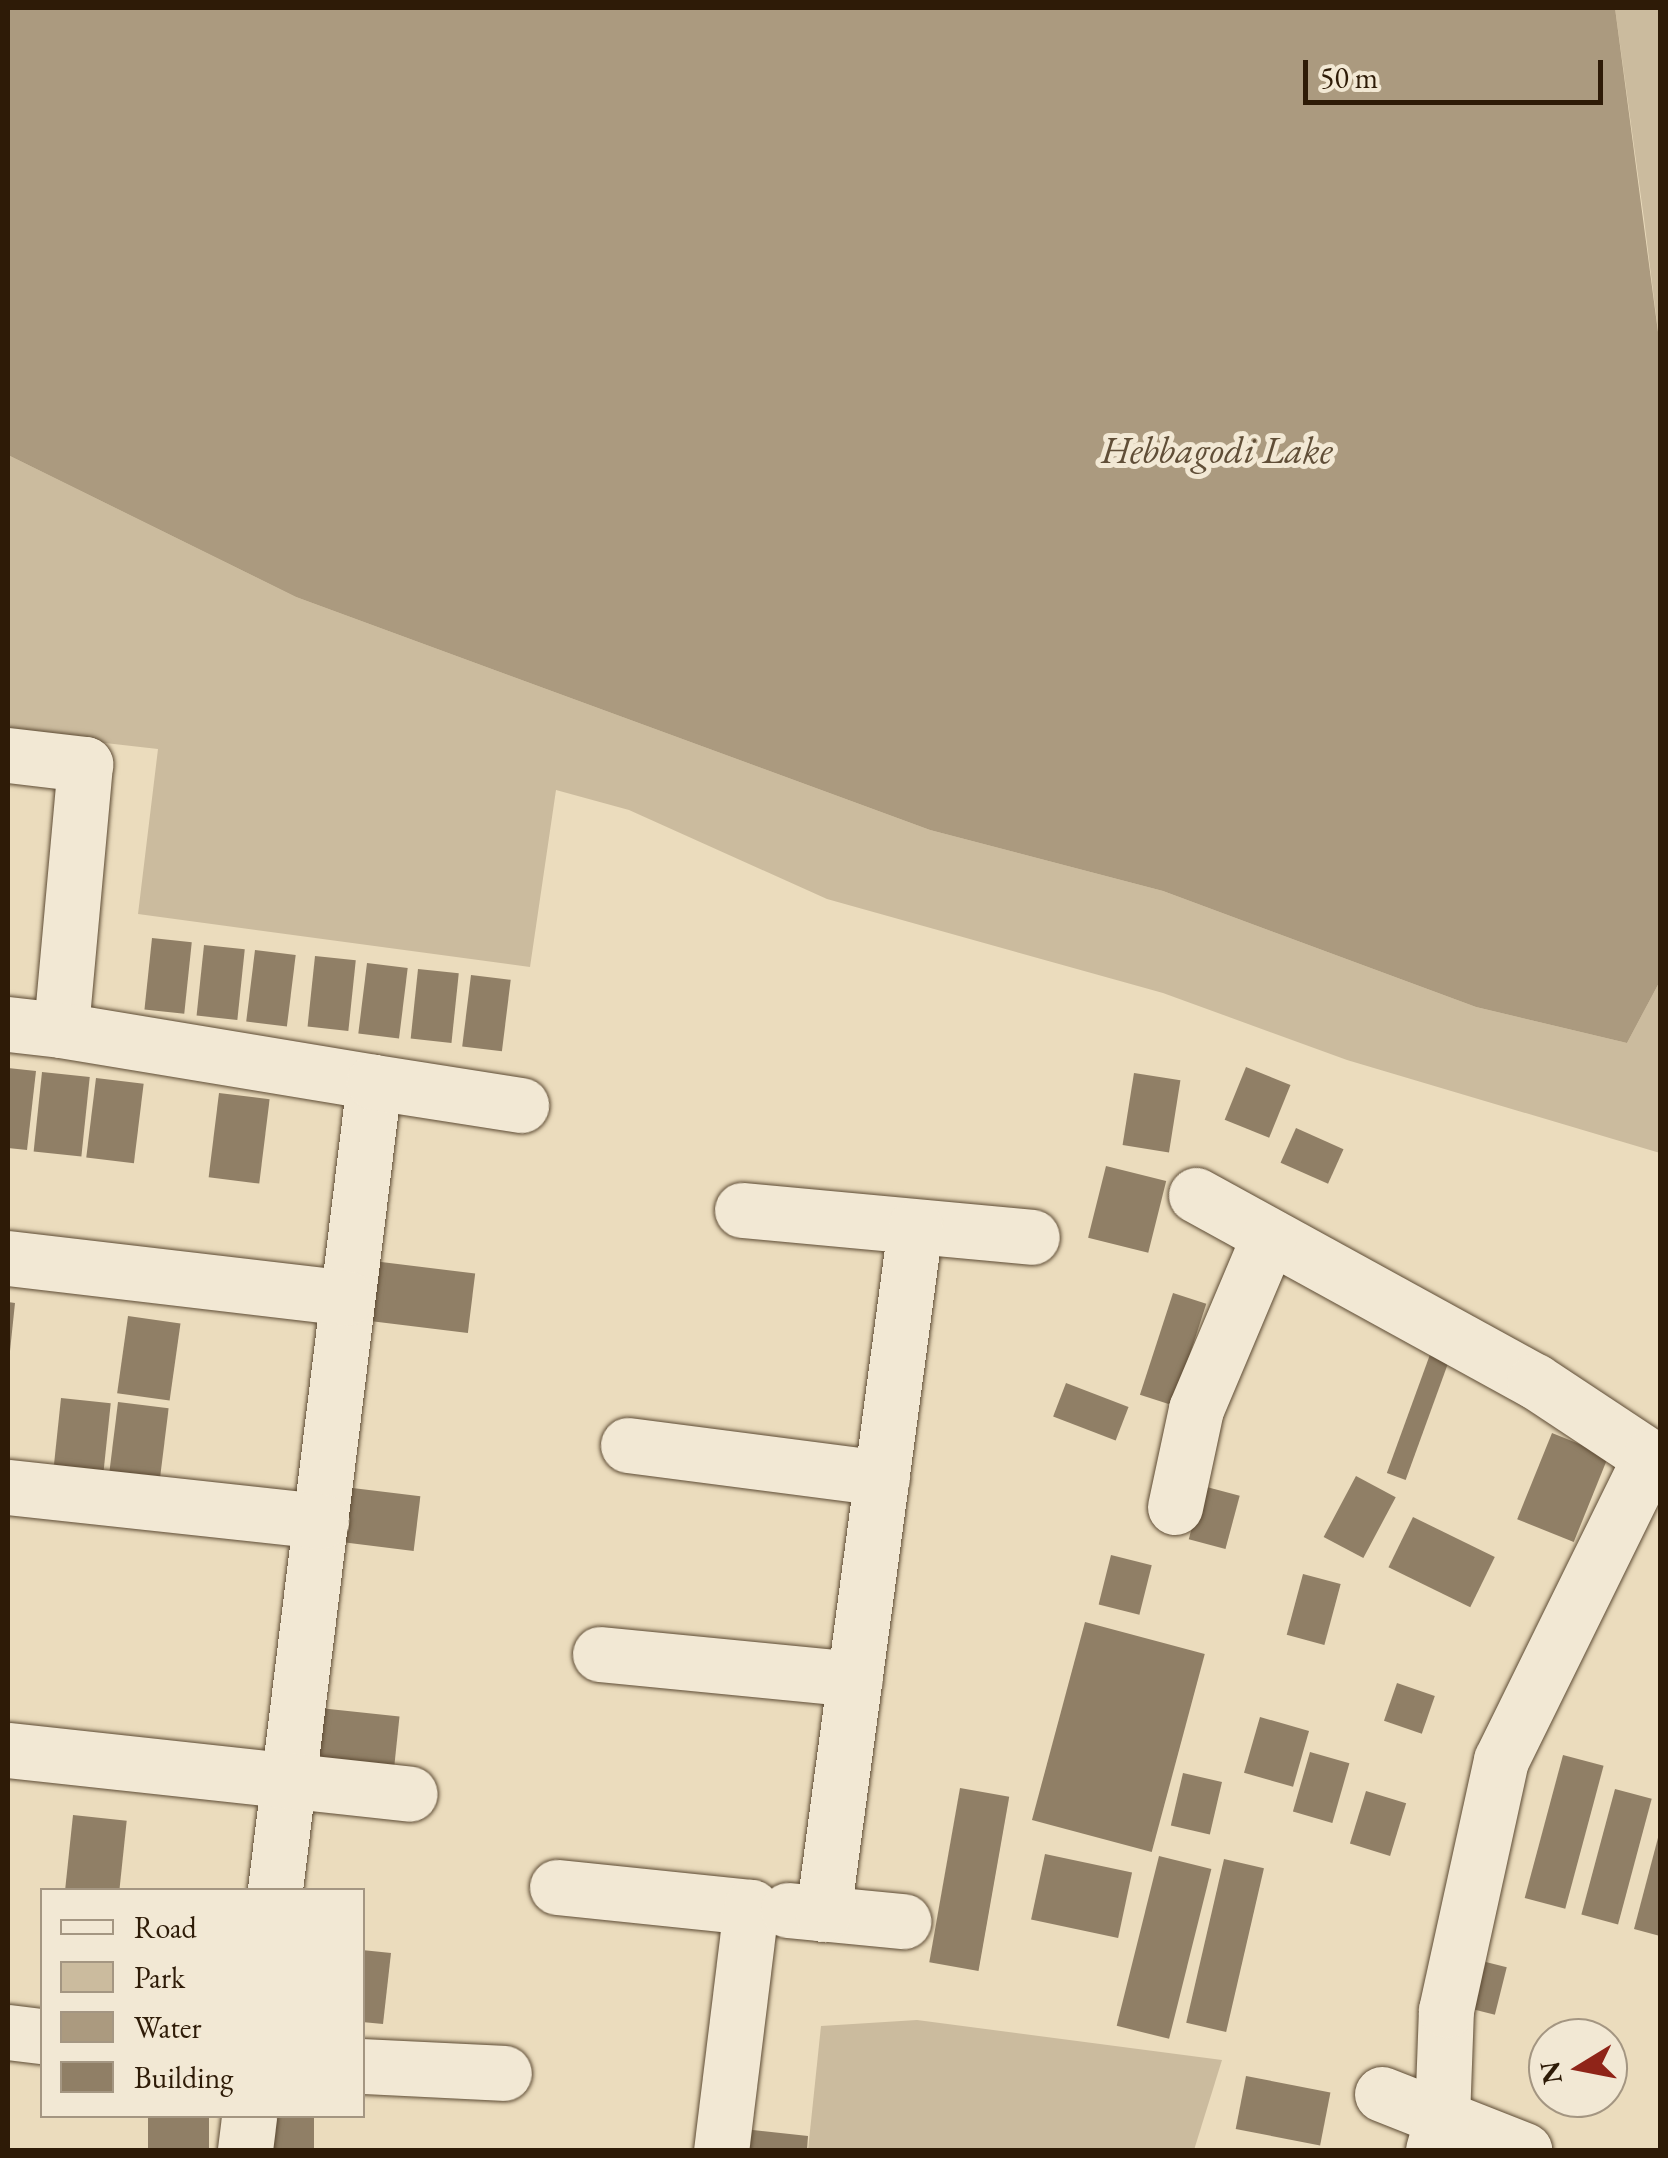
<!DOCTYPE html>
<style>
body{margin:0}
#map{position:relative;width:1668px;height:2158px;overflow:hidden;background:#ebdcbd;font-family:"EB Garamond",serif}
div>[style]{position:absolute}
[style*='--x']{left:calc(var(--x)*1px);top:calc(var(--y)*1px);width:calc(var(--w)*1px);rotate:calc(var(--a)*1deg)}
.green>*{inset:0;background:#cbbb9e}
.water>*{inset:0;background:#ab9a7f}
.building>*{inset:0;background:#907f66;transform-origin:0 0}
.roads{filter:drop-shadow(0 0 2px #5d4b34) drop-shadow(0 0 2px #5d4b34)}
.minor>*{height:55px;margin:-27.5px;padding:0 27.5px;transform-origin:27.5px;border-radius:27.5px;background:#f2e8d4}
span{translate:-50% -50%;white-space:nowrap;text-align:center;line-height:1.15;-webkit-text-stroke:10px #f2e8d4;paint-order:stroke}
.water-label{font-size:38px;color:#604e37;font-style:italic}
.frame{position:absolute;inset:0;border:10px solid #2e1b07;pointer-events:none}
.legend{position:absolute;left:40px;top:1888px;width:325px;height:230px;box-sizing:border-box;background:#f2e8d4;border:2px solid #a49682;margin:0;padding:12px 18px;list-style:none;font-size:30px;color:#2e1b07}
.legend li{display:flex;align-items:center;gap:20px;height:50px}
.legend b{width:50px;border:2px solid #a49682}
.north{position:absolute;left:1528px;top:2018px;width:100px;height:100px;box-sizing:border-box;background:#f2e8d4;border:2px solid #a49682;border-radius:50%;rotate:260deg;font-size:28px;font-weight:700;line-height:40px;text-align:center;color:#2e1b07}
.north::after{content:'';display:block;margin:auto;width:35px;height:45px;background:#8f2418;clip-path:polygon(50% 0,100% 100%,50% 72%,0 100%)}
.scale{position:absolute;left:1303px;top:60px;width:300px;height:45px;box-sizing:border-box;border:5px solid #2e1b07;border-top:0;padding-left:12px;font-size:30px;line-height:35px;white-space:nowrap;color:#2e1b07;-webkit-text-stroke:8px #f2e8d4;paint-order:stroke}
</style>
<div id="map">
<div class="green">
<i style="clip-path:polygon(1615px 8px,1660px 8px,1660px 347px,1644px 219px)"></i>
<i style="clip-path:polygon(8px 455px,296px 597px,930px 830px,1163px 891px,1476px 1007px,1627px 1043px,1660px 981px,1660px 1153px,1347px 1060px,1163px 993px,827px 899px,629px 810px,556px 790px,530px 967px,138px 914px,158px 749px,8px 732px)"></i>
<i style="clip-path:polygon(917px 2020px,1222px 2060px,1194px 2150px,808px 2150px,821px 2026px)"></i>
</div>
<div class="water">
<i style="clip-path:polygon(8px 8px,1615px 8px,1660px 347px,1660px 981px,1627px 1043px,1476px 1007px,1163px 891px,930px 830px,296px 597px,8px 455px)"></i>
</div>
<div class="building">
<i style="left:152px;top:938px;width:40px;height:72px;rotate:6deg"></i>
<i style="left:204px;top:945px;width:41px;height:71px;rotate:6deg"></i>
<i style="left:255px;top:950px;width:41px;height:72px;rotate:7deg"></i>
<i style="left:315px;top:956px;width:41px;height:71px;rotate:6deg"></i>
<i style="left:367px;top:963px;width:41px;height:71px;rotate:7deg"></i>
<i style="left:418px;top:969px;width:41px;height:70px;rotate:6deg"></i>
<i style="left:471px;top:975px;width:40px;height:72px;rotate:7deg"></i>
<i style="left:1246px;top:1067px;width:48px;height:57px;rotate:22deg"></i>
<i style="clip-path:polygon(8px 1068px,36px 1071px,27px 1150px,8px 1148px)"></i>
<i style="left:42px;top:1072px;width:48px;height:80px;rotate:6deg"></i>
<i style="left:1134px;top:1073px;width:47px;height:73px;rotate:9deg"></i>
<i style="left:96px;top:1078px;width:48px;height:80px;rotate:7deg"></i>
<i style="left:219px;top:1093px;width:51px;height:85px;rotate:7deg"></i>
<i style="left:1296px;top:1128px;width:52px;height:38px;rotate:24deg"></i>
<i style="left:1106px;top:1166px;width:62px;height:74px;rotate:14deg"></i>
<i style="left:365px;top:1260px;width:111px;height:60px;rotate:7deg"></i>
<i style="left:1173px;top:1293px;width:35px;height:107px;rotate:18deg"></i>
<i style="clip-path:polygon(8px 1302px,15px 1303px,10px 1351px,8px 1350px)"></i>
<i style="left:128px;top:1316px;width:53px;height:78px;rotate:8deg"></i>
<i style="left:1432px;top:1349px;width:20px;height:132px;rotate:20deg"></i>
<i style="left:1066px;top:1383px;width:67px;height:36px;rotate:21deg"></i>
<i style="left:61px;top:1398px;width:50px;height:78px;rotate:6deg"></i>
<i style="left:118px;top:1402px;width:51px;height:86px;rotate:7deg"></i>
<i style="left:1552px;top:1433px;width:61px;height:93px;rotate:22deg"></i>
<i style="left:1356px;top:1476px;width:45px;height:69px;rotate:28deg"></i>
<i style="left:336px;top:1486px;width:85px;height:55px;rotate:7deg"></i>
<i style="left:1203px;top:1486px;width:38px;height:55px;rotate:15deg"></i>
<i style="left:1413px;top:1517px;width:91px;height:56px;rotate:26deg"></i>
<i style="left:1111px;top:1555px;width:42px;height:51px;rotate:14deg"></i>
<i style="left:1303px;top:1574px;width:39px;height:63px;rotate:15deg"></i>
<i style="left:1085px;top:1622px;width:124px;height:205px;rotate:15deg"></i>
<i style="left:1397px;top:1683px;width:40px;height:40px;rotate:19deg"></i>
<i style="left:310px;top:1707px;width:90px;height:50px;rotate:6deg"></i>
<i style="left:1260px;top:1717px;width:51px;height:58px;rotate:16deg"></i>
<i style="left:1310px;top:1752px;width:41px;height:62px;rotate:16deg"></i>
<i style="left:1563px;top:1755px;width:42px;height:148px;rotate:15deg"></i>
<i style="left:1183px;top:1773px;width:40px;height:54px;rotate:13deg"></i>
<i style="left:960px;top:1788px;width:50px;height:177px;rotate:10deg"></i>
<i style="left:1615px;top:1789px;width:38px;height:130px;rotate:15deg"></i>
<i style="left:1366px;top:1791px;width:42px;height:55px;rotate:17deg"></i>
<i style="left:73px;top:1815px;width:54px;height:76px;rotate:6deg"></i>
<i style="clip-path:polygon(1659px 1834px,1660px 1834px,1660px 1936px,1634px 1929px)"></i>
<i style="left:1045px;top:1854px;width:89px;height:67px;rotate:12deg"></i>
<i style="left:1159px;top:1856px;width:54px;height:175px;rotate:14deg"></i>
<i style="left:1224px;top:1859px;width:41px;height:168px;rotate:13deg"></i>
<i style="clip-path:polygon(362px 1950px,391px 1953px,383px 2024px,362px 2022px)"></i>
<i style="left:1466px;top:1957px;width:42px;height:49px;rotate:14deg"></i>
<i style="left:1246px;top:2076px;width:86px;height:54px;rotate:11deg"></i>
<i style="left:148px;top:2116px;width:61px;height:34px"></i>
<i style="left:263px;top:2116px;width:51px;height:34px"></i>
<i style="clip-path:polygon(744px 2129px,808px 2136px,807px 2150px,742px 2150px)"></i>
</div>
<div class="roads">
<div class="minor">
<i style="--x:8;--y:755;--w:78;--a:6.7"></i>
<i style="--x:85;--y:764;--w:267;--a:95.2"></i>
<i style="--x:61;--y:1030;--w:317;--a:9.4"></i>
<i style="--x:374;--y:1082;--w:814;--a:96.99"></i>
<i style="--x:8;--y:1024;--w:53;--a:6.5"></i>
<i style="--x:374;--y:1082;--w:149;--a:8.9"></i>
<i style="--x:1196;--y:1195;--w:387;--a:28.8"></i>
<i style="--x:1535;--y:1381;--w:138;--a:33.5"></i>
<i style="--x:742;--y:1210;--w:291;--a:5.3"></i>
<i style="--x:8;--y:1258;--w:340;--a:6.7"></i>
<i style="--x:628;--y:1445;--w:256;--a:7.4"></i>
<i style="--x:8;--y:1487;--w:315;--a:6.2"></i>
<i style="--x:1175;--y:1507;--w:100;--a:-77.9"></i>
<i style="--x:1196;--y:1409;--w:188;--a:-67.1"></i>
<i style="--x:600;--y:1654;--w:256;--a:5.6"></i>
<i style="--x:8;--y:1750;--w:404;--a:6.2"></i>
<i style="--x:557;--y:1887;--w:195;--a:5.9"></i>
<i style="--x:751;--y:1907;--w:245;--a:97"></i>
<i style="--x:788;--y:1910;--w:116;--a:5.5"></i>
<i style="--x:823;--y:1914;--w:693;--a:-82.37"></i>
<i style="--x:8;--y:2032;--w:34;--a:7"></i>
<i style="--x:362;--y:2066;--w:142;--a:2.8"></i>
<i style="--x:1382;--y:2094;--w:153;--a:21.5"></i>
<i style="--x:245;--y:2150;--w:34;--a:-83"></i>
<i style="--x:1433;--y:2150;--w:33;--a:-74"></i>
<i style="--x:1442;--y:2118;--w:108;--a:-87.9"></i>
<i style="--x:1446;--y:2010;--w:256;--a:-77.6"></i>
<i style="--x:1501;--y:1760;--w:338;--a:-63.8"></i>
<i style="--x:1650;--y:1457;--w:13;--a:42"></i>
</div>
</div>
<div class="water-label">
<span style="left:1217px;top:450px">Hebbagodi Lake</span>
</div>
<div class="frame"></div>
<ul class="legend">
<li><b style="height:12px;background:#f2e8d4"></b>Road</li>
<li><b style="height:28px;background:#cbbb9e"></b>Park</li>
<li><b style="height:28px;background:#ab9a7f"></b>Water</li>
<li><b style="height:28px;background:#907f66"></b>Building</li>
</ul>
<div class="north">N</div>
<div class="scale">50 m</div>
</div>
